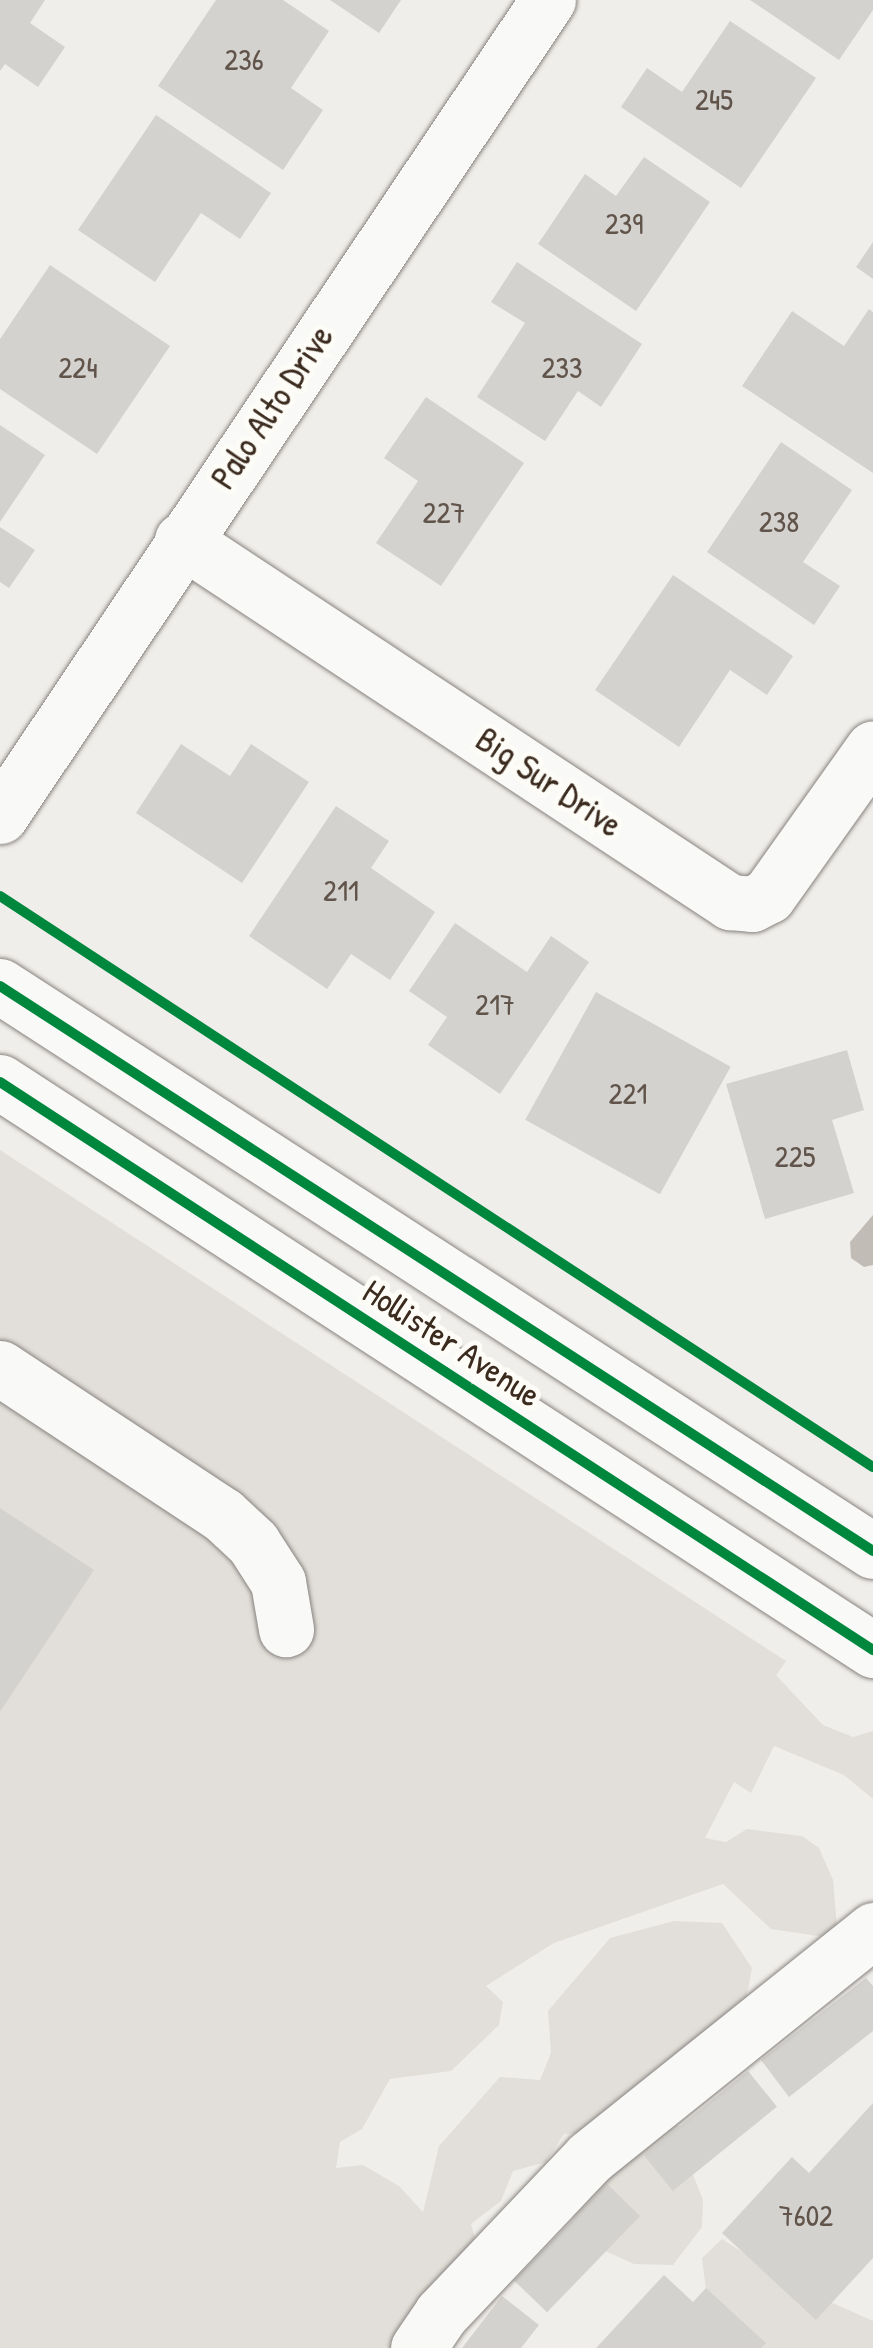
<!DOCTYPE html>
<style>
body{margin:0}
#map{position:relative;width:873px;height:2348px;overflow:hidden;background:#f0eeeb;font-family:"Patrick Hand",sans-serif}
div>[style]{position:absolute}
[style*='--x']{left:calc(var(--x)*1px);top:calc(var(--y)*1px);width:calc(var(--w)*1px);rotate:calc(var(--a)*1deg)}
.built>*{inset:0;background:#e2deda}
.green>*{inset:0;background:#e2dfda}
.water>*{inset:0;background:#c2bcb6}
.building>*{inset:0;background:#d4d2cf;transform-origin:0 0}
.roads{filter:drop-shadow(0 0 2px #88837f) drop-shadow(0 0 2px #88837f)}
.minor>*{height:55px;margin:-27.5px;padding:0 27.5px;transform-origin:27.5px;border-radius:27.5px;background:#f9f9f7}
.secondary>*{height:55px;margin:-27.5px;padding:0 27.5px;transform-origin:27.5px;border-radius:27.5px;background:#f9f9f7}
.cycleway>*{height:10px;margin:-5px;padding:0 5px;transform-origin:5px;border-radius:5px;background:#00873e}
span{translate:-50% -50%;white-space:nowrap;text-align:center;line-height:1.15;-webkit-text-stroke:10px #fdfcf7;paint-order:stroke}
.number-label{font-size:30px;color:#61544a}
.number-label span{-webkit-text-stroke-width:0}
.street-label{font-size:35px;color:#3b2a1e}
</style>
<div id="map">
<div class="built">
<i style="clip-path:polygon(0 1150px,786px 1661px,742px 1726px,353px 2042px,129px 2348px,0 2348px)"></i>
</div>
<div class="green">
<i style="clip-path:polygon(0 1371px,247px 1505px,280px 1479px,407px 1466px,447px 1475px,472px 1492px,490px 1513px,518px 1583px,531px 1604px,565px 1629px,569px 1650px,551px 1701px,507px 1768px,515px 1788px,555px 1792px,592px 1776px,607px 1732px,637px 1686px,615px 1662px,628px 1614px,657px 1597px,751px 1649px,823px 1725px,853px 1737px,873px 1731px,873px 1799px,844px 1775px,774px 1746px,751px 1793px,734px 1782px,705px 1838px,726px 1842px,747px 1829px,802px 1836px,819px 1848px,833px 1880px,838px 1939px,771px 1929px,723px 1884px,554px 1943px,486px 1986px,503px 2002px,499px 2025px,451px 2071px,390px 2079px,362px 2129px,340px 2142px,336px 2168px,363px 2165px,399px 2186px,423px 2212px,439px 2146px,500px 2077px,540px 2080px,551px 2053px,548px 2011px,610px 1938px,674px 1921px,722px 1923px,752px 1968px,737px 2048px,645px 2119px,684px 2127px,688px 2162px,703px 2200px,702px 2227px,673px 2265px,634px 2264px,592px 2245px,574px 2218px,564px 2185px,603px 2132px,564px 2134px,546px 2162px,513px 2171px,501px 2201px,471px 2224px,480px 2256px,419px 2348px,82px 2348px,84px 2342px,68px 2330px,50px 2260px,116px 2205px,120px 2186px,113px 2164px,88px 2157px,67px 2164px,18px 2262px,0 2275px,0 1695px,24px 1669px,65px 1647px,83px 1623px,87px 1573px,75px 1551px,0 1504px)"></i>
<i style="clip-path:polygon(722px 2239px,797px 2287px,873px 2321px,873px 2348px,723px 2348px,710px 2322px,702px 2258px)"></i>
</div>
<div class="water">
<i style="clip-path:polygon(873px 1215px,873px 1265px,864px 1267px,851px 1258px,850px 1242px)"></i>
</div>
<div class="building">
<i style="clip-path:polygon(0 0,45px 0,30px 23px,65px 47px,38px 87px,5px 64px,0 71px)"></i>
<i style="clip-path:polygon(216px 0,283px 0,329px 31px,291px 88px,323px 110px,283px 170px,158px 86px)"></i>
<i style="clip-path:polygon(330px 0,401px 0,379px 33px)"></i>
<i style="clip-path:polygon(750px 0,873px 0,873px 10px,839px 60px)"></i>
<i style="clip-path:polygon(730px 21px,816px 78px,741px 188px,621px 107px,647px 68px,682px 92px)"></i>
<i style="clip-path:polygon(156px 115px,271px 193px,240px 239px,201px 213px,155px 282px,78px 230px)"></i>
<i style="clip-path:polygon(644px 157px,710px 202px,636px 311px,538px 244px,585px 174px,616px 196px)"></i>
<i style="clip-path:polygon(873px 242px,873px 279px,856px 267px)"></i>
<i style="clip-path:polygon(517px 262px,642px 344px,601px 407px,578px 391px,545px 441px,477px 397px,525px 323px,491px 302px)"></i>
<i style="clip-path:polygon(50px 265px,170px 346px,97px 454px,0 389px,0 339px)"></i>
<i style="clip-path:polygon(869px 309px,873px 312px,873px 473px,742px 386px,792px 311px,844px 346px)"></i>
<i style="clip-path:polygon(426px 397px,524px 463px,441px 586px,376px 543px,418px 481px,384px 458px)"></i>
<i style="clip-path:polygon(0 425px,45px 455px,0 522px)"></i>
<i style="clip-path:polygon(781px 442px,852px 490px,803px 562px,840px 586px,814px 625px,707px 552px)"></i>
<i style="clip-path:polygon(0 527px,35px 550px,9px 588px,0 582px)"></i>
<i style="clip-path:polygon(673px 575px,793px 656px,767px 695px,730px 670px,679px 747px,595px 690px)"></i>
<i style="clip-path:polygon(181px 744px,230px 776px,251px 744px,309px 782px,242px 883px,136px 813px)"></i>
<i style="clip-path:polygon(336px 806px,389px 841px,371px 868px,435px 912px,390px 980px,351px 954px,327px 989px,249px 936px)"></i>
<i style="clip-path:polygon(455px 923px,527px 972px,551px 936px,589px 962px,500px 1094px,428px 1045px,447px 1017px,409px 991px)"></i>
<i style="left:596px;top:992px;width:154px;height:146px;rotate:29deg"></i>
<i style="clip-path:polygon(847px 1050px,864px 1110px,832px 1120px,854px 1193px,765px 1219px,726px 1084px)"></i>
<i style="clip-path:polygon(0 1508px,94px 1570px,0 1712px)"></i>
<i style="clip-path:polygon(866px 1978px,873px 1986px,873px 2031px,789px 2097px,761px 2060px)"></i>
<i style="left:748px;top:2071px;width:46px;height:134px;rotate:51deg"></i>
<i style="clip-path:polygon(873px 2103px,873px 2258px,816px 2320px,722px 2233px,792px 2157px,809px 2173px)"></i>
<i style="left:607px;top:2184px;width:46px;height:134px;rotate:44deg"></i>
<i style="clip-path:polygon(664px 2275px,693px 2302px,706px 2288px,766px 2343px,761px 2348px,596px 2348px)"></i>
<i style="clip-path:polygon(502px 2296px,539px 2325px,521px 2348px,462px 2348px)"></i>
</div>
<div class="roads">
<div class="minor">
<i style="--x:182;--y:540;--w:657;--a:33.45"></i>
<i style="--x:730;--y:902;--w:22;--a:5"></i>
<i style="--x:752;--y:904;--w:18;--a:-27"></i>
<i style="--x:768;--y:896;--w:181;--a:-54.6"></i>
<i style="--x:0;--y:816;--w:983;--a:-56.12"></i>
<i style="--x:0;--y:1368;--w:267;--a:33.4"></i>
<i style="--x:223;--y:1515;--w:41;--a:43"></i>
<i style="--x:253;--y:1543;--w:46;--a:57.3"></i>
<i style="--x:278;--y:1582;--w:48;--a:80.3"></i>
<i style="--x:418;--y:2348;--w:41;--a:-55.9"></i>
<i style="--x:441;--y:2314;--w:216;--a:-46.5"></i>
<i style="--x:590;--y:2157;--w:363;--a:-38.7"></i>
</div>
<div class="secondary">
<i style="--x:0;--y:986;--w:1040;--a:32.91"></i>
<i style="--x:0;--y:1082;--w:1042;--a:33.05"></i>
</div>
</div>
<div class="cycleway">
<i style="--x:0;--y:896;--w:1043;--a:33.19"></i>
<i style="--x:0;--y:986;--w:1040;--a:32.91"></i>
<i style="--x:0;--y:1082;--w:1042;--a:33.05"></i>
</div>
<div class="number-label">
<span style="left:244px;top:59px">236</span>
<span style="left:714px;top:99px">245</span>
<span style="left:624px;top:223px">239</span>
<span style="left:78px;top:367px">224</span>
<span style="left:562px;top:367px">233</span>
<span style="left:444px;top:512px">227</span>
<span style="left:779px;top:521px">238</span>
<span style="left:341px;top:890px">211</span>
<span style="left:495px;top:1004px">217</span>
<span style="left:628px;top:1093px">221</span>
<span style="left:795px;top:1156px">225</span>
<span style="left:806px;top:2215px">7602</span>
</div>
<div class="street-label">
<span style="left:272px;top:407px;rotate:-56deg">Palo Alto Drive</span>
<span style="left:549px;top:782px;rotate:34deg">Big Sur Drive</span>
<span style="left:452px;top:1343px;rotate:33deg">Hollister Avenue</span>
</div>
</div>
